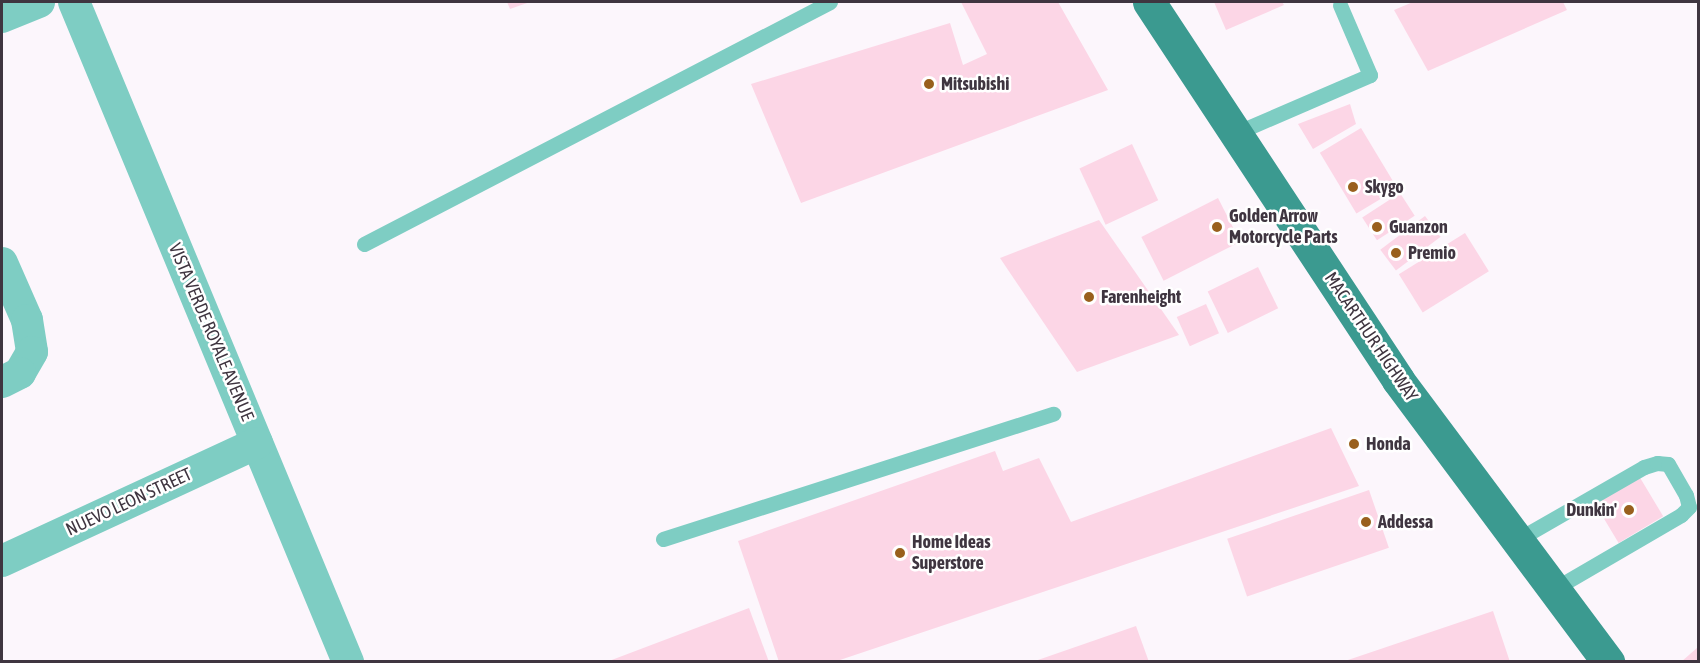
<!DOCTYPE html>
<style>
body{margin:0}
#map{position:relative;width:1700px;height:663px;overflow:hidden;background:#fcf6fc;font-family:"Asap Condensed",sans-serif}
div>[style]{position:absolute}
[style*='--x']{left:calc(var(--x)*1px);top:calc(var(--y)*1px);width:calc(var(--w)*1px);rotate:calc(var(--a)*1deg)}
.building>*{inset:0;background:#fcd6e6;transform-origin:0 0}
.lane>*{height:15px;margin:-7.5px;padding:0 7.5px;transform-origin:7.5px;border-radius:7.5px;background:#7ecdc3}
.street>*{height:32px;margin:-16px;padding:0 16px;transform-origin:16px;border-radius:16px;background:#7ecdc3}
.primary>*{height:33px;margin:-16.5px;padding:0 16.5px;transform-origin:16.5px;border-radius:16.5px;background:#3b9a90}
.dots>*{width:16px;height:16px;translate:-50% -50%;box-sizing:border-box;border:3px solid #fff;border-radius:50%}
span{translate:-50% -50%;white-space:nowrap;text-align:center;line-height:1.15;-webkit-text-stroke:5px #fff;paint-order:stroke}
.poi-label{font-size:18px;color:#3f3540;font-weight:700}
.left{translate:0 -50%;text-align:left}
.right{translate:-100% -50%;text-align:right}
.street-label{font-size:18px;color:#3f3540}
.frame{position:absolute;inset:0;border:3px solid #3f3540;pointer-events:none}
</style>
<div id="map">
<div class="building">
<i style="clip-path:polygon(507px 2px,530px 2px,510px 9px)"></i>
<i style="clip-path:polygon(961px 2px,1058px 2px,1108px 90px,801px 203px,751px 84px,950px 23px,963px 65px,987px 54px)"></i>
<i style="clip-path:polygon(1214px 2px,1282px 2px,1284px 5px,1226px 30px)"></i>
<i style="clip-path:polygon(1413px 2px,1563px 2px,1567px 10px,1428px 71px,1394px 10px)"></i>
<i style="clip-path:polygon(1350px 104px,1356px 124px,1313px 149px,1298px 124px)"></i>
<i style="left:1361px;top:128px;width:71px;height:48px;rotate:59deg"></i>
<i style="left:1132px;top:144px;width:62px;height:58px;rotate:65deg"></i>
<i style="left:1400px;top:193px;width:27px;height:45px;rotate:57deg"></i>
<i style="left:1218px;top:198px;width:49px;height:86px;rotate:63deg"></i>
<i style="left:1425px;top:216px;width:26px;height:56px;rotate:53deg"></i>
<i style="clip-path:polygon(1099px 220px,1179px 335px,1077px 372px,1000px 258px)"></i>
<i style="left:1465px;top:233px;width:45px;height:78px;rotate:58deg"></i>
<i style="left:1258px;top:267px;width:46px;height:56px;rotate:64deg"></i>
<i style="left:1206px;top:304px;width:32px;height:32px;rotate:66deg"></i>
<i style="clip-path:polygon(1331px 428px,1359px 486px,834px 662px,779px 662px,738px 541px,995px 451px,1003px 471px,1039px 458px,1071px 522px)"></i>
<i style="left:1639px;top:476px;width:47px;height:52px;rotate:59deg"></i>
<i style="left:1369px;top:490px;width:61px;height:150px;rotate:71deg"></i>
<i style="clip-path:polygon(749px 608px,769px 662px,609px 662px,609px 661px)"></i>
<i style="clip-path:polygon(1493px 611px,1510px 662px,1345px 662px,1345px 661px)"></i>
<i style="clip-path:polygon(1136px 626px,1149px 662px,1035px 662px,1035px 661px)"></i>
<i style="clip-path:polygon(1698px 647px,1698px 662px,1681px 662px)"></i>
</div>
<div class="lane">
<i style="--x:1236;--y:133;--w:146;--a:-23.4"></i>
<i style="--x:1370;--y:75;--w:76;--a:-113.2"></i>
<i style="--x:364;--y:244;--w:525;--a:-27.44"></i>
<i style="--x:663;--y:539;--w:410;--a:-17.8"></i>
<i style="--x:1517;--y:540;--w:146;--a:-29.9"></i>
<i style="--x:1644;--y:467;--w:14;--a:-17"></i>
<i style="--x:1657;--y:463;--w:11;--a:5"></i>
<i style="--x:1668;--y:464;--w:36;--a:60"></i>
<i style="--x:1686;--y:495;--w:12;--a:76"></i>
<i style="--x:1689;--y:507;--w:11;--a:135"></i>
<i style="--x:1681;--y:515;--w:147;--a:149.8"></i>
</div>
<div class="street">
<i style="--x:74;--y:2;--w:715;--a:67.45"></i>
<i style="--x:2;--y:17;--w:40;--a:-22"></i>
<i style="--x:2;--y:263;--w:62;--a:66.3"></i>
<i style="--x:27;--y:320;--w:32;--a:81"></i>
<i style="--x:32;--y:352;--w:24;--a:120"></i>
<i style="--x:20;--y:373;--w:20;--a:153"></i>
<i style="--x:2;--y:561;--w:281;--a:-24.8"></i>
</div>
<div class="primary">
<i style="--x:1149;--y:2;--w:453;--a:56.6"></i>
<i style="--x:1398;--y:380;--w:352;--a:53.3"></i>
</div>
<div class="dots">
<i style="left:929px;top:84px;background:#99601d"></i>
<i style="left:1353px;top:187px;background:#99601d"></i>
<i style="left:1217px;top:227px;background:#99601d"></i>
<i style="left:1377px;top:227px;background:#99601d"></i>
<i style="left:1396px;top:253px;background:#99601d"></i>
<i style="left:1089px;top:297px;background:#99601d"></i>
<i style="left:1354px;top:444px;background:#99601d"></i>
<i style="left:1629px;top:510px;background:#99601d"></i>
<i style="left:1366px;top:522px;background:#99601d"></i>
<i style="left:900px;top:553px;background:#99601d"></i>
</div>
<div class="poi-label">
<span class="left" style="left:941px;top:84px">Mitsubishi</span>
<span class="left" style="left:1365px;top:187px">Skygo</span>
<span class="left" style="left:1229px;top:227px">Golden Arrow<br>Motorcycle Parts</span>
<span class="left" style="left:1389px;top:227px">Guanzon</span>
<span class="left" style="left:1408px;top:253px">Premio</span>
<span class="left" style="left:1101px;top:297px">Farenheight</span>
<span class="left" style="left:1366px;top:444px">Honda</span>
<span class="right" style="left:1617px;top:510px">Dunkin'</span>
<span class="left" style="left:1378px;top:522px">Addessa</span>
<span class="left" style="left:912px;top:553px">Home Ideas<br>Superstore</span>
</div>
<div class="street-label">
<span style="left:211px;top:332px;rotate:67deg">VISTA VERDE ROYALE AVENUE</span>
<span style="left:1371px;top:337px;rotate:56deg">MACARTHUR HIGHWAY</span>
<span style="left:129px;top:502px;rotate:-25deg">NUEVO LEON STREET</span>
</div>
<div class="frame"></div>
</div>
